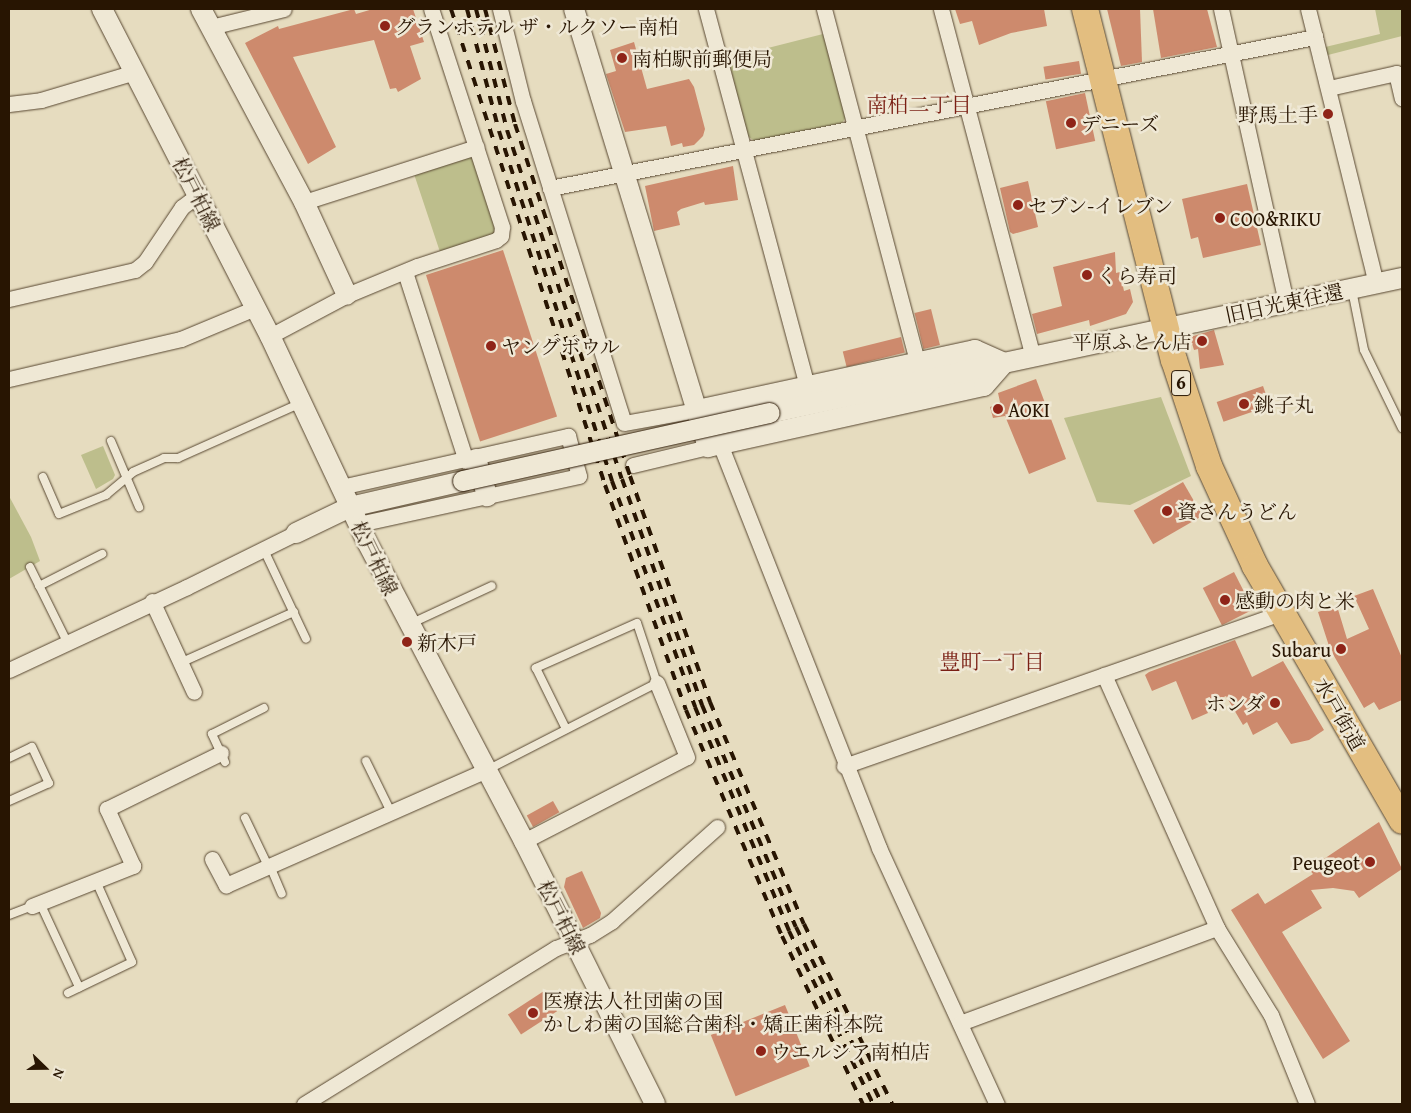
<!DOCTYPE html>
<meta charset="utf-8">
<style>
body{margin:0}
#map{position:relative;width:1411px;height:1113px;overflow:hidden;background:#e6dcbf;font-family:"Gentium Book Plus","Noto Serif JP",serif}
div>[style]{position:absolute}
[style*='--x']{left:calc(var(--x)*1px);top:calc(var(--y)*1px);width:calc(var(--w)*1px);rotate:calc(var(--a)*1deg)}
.green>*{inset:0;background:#bdbe8c}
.building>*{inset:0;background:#cd8a6d;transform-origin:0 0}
.roads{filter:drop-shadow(0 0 1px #584731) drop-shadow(0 0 1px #584731)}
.lane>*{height:8px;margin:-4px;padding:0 4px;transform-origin:4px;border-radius:4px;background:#efe8d5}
.street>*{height:15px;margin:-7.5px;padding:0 7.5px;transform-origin:7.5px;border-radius:7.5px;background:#efe8d5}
.secondary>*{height:20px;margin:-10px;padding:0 10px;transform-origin:10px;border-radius:10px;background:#efe8d5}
.highway>*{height:26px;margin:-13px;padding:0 13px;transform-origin:13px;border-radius:13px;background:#e3be80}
.rail>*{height:4px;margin-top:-2px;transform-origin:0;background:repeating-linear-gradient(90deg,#281502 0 9px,transparent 0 18px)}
.bridges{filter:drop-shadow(0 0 1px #281502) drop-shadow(0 0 1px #281502)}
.secondary-bridge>*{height:20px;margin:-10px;padding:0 10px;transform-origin:10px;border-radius:10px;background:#efe8d5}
.dots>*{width:14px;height:14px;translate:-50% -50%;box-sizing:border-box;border:2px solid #efe8d5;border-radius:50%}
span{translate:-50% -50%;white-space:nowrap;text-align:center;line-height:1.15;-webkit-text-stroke:5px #efe8d5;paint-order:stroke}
.shield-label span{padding:1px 4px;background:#efe8d5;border:1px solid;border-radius:4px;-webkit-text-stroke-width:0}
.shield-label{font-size:19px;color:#281502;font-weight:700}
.poi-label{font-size:20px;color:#281502}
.left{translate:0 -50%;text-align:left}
.right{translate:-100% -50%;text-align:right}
.street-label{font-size:20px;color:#281502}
.neighbourhood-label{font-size:21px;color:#7a1f14}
.frame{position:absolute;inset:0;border:10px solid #281502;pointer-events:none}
.north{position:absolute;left:20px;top:1043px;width:50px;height:50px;-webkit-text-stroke:4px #efe8d5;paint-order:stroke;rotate:112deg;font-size:14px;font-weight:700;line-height:20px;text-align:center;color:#281502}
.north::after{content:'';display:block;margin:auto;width:18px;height:22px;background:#281502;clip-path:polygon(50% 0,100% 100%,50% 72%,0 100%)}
</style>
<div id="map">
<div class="green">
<i style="clip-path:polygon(1375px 9px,1402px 9px,1402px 36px,1324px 56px,1321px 48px,1380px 34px)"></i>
<i style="clip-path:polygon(823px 34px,847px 116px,842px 123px,755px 141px,747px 136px,728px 58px)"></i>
<i style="clip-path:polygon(469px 157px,474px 159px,497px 228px,493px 235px,440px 252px,414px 174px)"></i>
<i style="clip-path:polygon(1161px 397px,1191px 476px,1130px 505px,1097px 502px,1064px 418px)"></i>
<i style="clip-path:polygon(103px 446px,115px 475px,113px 479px,96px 489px,81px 455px)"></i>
<i style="clip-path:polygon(9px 496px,31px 537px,40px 561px,9px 579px)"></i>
</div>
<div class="building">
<i style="clip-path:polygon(354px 9px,356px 14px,373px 9px,413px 9px,424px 42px,410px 46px,421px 79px,398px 92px,396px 88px,390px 89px,374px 40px,293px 57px,336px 147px,308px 164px,245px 43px,278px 26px,279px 29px)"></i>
<i style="clip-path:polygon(955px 9px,1044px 9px,1047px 26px,1011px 33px,979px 45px,972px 21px,960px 24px)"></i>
<i style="clip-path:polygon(1107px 9px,1140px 9px,1142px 62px,1121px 66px)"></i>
<i style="clip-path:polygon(1153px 9px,1207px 9px,1217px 47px,1161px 58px)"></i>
<i style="clip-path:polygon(634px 42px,647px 89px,689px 79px,694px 87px,705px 129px,703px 136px,694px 145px,683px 147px,682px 143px,671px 146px,666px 126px,625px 132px,606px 74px,616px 71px,610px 50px)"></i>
<i style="left:1079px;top:61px;width:13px;height:36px;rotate:81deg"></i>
<i style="left:1085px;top:93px;width:49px;height:40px;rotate:78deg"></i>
<i style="clip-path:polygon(733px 166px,738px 200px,705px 205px,704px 202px,681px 209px,677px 212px,680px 225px,654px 231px,645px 186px)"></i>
<i style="clip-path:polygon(1028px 181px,1038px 227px,1013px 234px,1010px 232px,1000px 188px)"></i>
<i style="clip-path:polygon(1247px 184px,1261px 245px,1203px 258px,1198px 237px,1191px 239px,1182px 199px)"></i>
<i style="left:503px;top:250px;width:175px;height:81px;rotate:72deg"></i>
<i style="clip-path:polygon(1115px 252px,1116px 273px,1120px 272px,1124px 291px,1130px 289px,1133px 302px,1126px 314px,1090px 326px,1089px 320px,1037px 334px,1032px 314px,1062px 306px,1053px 267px)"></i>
<i style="left:931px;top:309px;width:37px;height:17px;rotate:76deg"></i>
<i style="clip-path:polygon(1214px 330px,1224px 365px,1200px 369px,1198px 349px,1194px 350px,1190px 337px)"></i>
<i style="left:901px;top:337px;width:16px;height:60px;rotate:76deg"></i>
<i style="clip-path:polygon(1036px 379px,1066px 459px,1029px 474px,1005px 416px,993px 418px,990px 407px,1000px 402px,998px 393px)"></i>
<i style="left:1263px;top:386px;width:21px;height:49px;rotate:71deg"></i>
<i style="left:1183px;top:482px;width:39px;height:57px;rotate:60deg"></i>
<i style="left:1234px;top:572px;width:42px;height:35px;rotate:63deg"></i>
<i style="clip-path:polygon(1373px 589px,1402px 658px,1402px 700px,1379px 710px,1374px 702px,1364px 708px,1330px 649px,1318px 612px,1337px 606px,1347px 639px,1369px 629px,1354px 596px)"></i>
<i style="clip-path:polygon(1235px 640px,1252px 677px,1283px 661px,1324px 730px,1309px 740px,1291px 744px,1277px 722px,1253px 735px,1247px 722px,1243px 725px,1226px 696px,1205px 706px,1208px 713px,1192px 720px,1176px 681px,1152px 691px,1145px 675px,1149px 672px)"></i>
<i style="left:553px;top:801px;width:13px;height:30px;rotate:61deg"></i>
<i style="clip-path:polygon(1379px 822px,1402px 869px,1359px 898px,1354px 891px,1333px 888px,1311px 890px,1322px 908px,1282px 932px,1350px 1041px,1323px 1059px,1231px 910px,1258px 893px,1265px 904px,1313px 874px,1309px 869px)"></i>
<i style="clip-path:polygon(582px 871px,601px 913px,600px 918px,583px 928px,564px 887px,566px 878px)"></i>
<i style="left:544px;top:991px;width:24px;height:43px;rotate:57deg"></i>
<i style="left:785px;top:1005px;width:66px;height:80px;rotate:68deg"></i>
</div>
<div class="roads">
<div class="lane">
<i style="--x:1352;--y:290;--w:61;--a:78.7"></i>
<i style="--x:1364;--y:350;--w:87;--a:64"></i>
<i style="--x:111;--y:441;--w:72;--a:67"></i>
<i style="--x:43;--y:477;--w:40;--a:66.6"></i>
<i style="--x:59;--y:514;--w:51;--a:-22"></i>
<i style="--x:106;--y:495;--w:35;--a:-40"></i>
<i style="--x:133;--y:472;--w:34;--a:-24"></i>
<i style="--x:164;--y:458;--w:14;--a:0"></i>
<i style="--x:178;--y:458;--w:135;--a:-24.1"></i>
<i style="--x:264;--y:550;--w:98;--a:64.7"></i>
<i style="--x:30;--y:567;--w:84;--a:63.7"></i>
<i style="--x:39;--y:586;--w:71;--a:-26.9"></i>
<i style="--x:410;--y:624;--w:90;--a:-24.9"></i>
<i style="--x:180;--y:663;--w:125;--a:-24.1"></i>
<i style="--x:9;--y:758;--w:25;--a:-26"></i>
<i style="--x:32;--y:747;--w:40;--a:65"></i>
<i style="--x:49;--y:783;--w:44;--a:155.8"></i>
<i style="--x:366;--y:761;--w:55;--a:63.9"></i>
<i style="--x:225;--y:762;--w:31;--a:-115"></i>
<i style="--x:212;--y:734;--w:58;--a:-26.6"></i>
<i style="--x:487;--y:770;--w:191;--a:-27.1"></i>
<i style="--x:657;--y:683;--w:63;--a:-108.4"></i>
<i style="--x:637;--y:623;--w:111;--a:156"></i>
<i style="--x:536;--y:668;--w:68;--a:63.8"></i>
<i style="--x:245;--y:818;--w:53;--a:64.4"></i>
<i style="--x:270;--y:866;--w:30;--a:67"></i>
<i style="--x:40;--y:903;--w:93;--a:65.1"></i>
<i style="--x:9;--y:915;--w:25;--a:-21"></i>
<i style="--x:68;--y:993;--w:71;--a:-25.8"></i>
<i style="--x:132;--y:962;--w:89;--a:-114"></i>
</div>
<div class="street">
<i style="--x:500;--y:9;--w:95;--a:76"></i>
<i style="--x:523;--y:101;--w:337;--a:72.6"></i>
<i style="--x:624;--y:423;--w:74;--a:-10.1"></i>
<i style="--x:706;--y:9;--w:390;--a:75"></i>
<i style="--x:824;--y:9;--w:365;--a:75.2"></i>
<i style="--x:941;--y:9;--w:359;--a:75.2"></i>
<i style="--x:1221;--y:9;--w:301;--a:77.5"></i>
<i style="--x:1308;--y:9;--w:29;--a:76"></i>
<i style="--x:211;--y:27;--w:75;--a:-13.9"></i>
<i style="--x:1329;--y:88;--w:69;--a:-12.6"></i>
<i style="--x:1396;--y:73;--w:26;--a:77"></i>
<i style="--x:9;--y:104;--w:32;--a:-7"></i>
<i style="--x:41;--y:100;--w:98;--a:-16.6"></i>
<i style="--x:550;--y:188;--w:780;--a:-11.17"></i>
<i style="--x:1315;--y:37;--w:253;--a:76.1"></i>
<i style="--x:304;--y:202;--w:181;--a:-17.7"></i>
<i style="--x:405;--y:272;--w:199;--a:72.1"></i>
<i style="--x:9;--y:299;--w:129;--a:-13"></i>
<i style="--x:135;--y:270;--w:13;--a:-39"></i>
<i style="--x:145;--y:262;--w:66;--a:-56.1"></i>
<i style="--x:182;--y:207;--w:20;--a:-37"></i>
<i style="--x:270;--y:336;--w:87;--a:-28"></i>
<i style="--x:347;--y:295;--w:76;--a:-22.5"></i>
<i style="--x:417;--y:266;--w:83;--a:-18.2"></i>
<i style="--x:496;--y:240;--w:6;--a:-39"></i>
<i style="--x:501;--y:236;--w:9;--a:-84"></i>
<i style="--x:502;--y:227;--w:229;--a:-108"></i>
<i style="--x:9;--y:379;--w:177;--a:-13.1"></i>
<i style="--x:181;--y:339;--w:80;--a:-22.7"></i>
<i style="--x:720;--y:444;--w:434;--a:68.5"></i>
<i style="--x:879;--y:848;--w:282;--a:65.3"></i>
<i style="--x:633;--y:465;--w:77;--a:-13.5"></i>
<i style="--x:341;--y:487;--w:233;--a:-12.7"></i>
<i style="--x:568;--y:436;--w:41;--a:74.6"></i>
<i style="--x:579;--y:476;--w:226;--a:167.7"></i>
<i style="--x:152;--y:601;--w:100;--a:65.2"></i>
<i style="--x:9;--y:670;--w:196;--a:-25"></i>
<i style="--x:187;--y:587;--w:122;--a:-26.4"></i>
<i style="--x:1104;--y:675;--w:277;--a:65.9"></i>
<i style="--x:1217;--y:928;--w:102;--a:58.2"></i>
<i style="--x:1271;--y:1015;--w:96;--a:68"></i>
<i style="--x:844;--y:766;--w:463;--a:-19.3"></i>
<i style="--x:524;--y:841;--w:183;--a:-27.3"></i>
<i style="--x:687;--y:757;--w:80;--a:-112.1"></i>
<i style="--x:212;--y:859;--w:30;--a:62"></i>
<i style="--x:226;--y:885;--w:285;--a:-23.8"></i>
<i style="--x:32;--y:906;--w:109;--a:-21.6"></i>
<i style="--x:133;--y:866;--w:63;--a:-114.5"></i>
<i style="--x:107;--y:809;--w:127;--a:-26.2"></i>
<i style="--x:960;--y:1023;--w:274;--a:-20.3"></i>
<i style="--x:304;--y:1104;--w:296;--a:-31.8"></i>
<i style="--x:556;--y:948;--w:36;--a:-21"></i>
<i style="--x:590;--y:935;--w:26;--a:-32"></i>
<i style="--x:612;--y:921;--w:141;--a:-41.8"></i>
</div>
<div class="secondary">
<i style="--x:102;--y:9;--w:368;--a:62.8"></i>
<i style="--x:270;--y:336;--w:228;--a:64.8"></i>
<i style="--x:367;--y:542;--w:338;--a:62.3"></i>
<i style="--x:524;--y:841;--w:294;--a:63.5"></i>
<i style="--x:201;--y:9;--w:219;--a:61.9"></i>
<i style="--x:304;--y:202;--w:102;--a:65.2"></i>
<i style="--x:574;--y:9;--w:458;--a:73"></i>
<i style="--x:708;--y:447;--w:283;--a:-12.5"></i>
<i style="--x:984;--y:386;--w:30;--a:-49"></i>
<i style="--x:1004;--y:363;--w:32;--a:-156"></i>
<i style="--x:975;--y:350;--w:284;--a:167.8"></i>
<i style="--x:770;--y:413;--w:646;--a:-12.06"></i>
<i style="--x:476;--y:459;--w:39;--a:73"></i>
<i style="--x:296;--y:533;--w:60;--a:-25.7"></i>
<i style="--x:350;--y:507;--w:116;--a:-13"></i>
</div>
<div class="highway">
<i style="--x:1085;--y:9;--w:362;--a:75.8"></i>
<i style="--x:1174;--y:360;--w:112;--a:71.7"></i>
<i style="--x:1209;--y:466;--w:110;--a:65.3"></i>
<i style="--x:1255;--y:566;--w:294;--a:60"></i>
</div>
</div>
<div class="rail">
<i style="--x:451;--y:9;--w:500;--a:72.07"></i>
<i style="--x:605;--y:485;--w:239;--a:70.2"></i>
<i style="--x:686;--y:710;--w:246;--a:67"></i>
<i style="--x:782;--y:936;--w:187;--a:64.3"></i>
<i style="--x:467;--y:9;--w:126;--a:75.3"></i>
<i style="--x:499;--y:131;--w:368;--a:72.1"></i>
<i style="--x:612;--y:481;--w:241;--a:69.8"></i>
<i style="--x:695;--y:707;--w:243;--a:67.2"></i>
<i style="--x:789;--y:931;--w:192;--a:64.1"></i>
<i style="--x:476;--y:9;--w:125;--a:75.6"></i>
<i style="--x:507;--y:130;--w:367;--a:71.8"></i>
<i style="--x:622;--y:479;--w:240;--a:70.5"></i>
<i style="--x:702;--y:705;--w:241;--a:67.1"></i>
<i style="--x:796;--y:927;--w:197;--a:64.1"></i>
<i style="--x:485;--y:9;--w:119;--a:75.4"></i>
<i style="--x:515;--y:124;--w:370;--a:71.9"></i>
<i style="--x:630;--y:476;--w:240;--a:70.5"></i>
<i style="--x:710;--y:702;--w:241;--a:67.1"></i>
<i style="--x:804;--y:924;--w:200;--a:63.9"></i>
</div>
<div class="bridges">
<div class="secondary-bridge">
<i style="--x:463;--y:481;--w:314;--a:-12.5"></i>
</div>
</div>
<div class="dots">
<i style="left:385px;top:26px;background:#8f2418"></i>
<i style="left:622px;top:58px;background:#8f2418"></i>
<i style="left:1328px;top:114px;background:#8f2418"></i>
<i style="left:1071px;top:123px;background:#8f2418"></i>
<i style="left:1018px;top:205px;background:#8f2418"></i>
<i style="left:1220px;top:218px;background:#8f2418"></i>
<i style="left:1087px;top:275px;background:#8f2418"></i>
<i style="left:1202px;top:341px;background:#8f2418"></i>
<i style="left:491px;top:346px;background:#8f2418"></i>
<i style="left:1244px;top:404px;background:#8f2418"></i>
<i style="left:998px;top:409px;background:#8f2418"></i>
<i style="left:1167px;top:511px;background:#8f2418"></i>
<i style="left:1225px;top:600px;background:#8f2418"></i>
<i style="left:407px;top:642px;background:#8f2418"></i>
<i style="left:1341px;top:649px;background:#8f2418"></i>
<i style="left:1275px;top:703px;background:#8f2418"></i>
<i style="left:1370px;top:862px;background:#8f2418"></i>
<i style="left:533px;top:1013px;background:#8f2418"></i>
<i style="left:761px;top:1051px;background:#8f2418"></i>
</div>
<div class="shield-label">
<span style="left:1181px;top:383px">6</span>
</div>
<div class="poi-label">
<span class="left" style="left:395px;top:26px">グランホテル ザ・ルクソー南柏</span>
<span class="left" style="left:632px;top:58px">南柏駅前郵便局</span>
<span class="right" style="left:1318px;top:114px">野馬土手</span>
<span class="left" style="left:1081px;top:123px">デニーズ</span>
<span class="left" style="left:1028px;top:205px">セブン-イレブン</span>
<span class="left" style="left:1230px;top:218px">COO&amp;RIKU</span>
<span class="left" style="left:1097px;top:275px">くら寿司</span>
<span class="right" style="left:1192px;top:341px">平原ふとん店</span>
<span class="left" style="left:501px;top:346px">ヤングボウル</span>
<span class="left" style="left:1254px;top:404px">銚子丸</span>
<span class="left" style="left:1008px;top:409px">AOKI</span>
<span class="left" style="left:1177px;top:511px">資さんうどん</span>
<span class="left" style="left:1235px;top:600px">感動の肉と米</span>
<span class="left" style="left:417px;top:642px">新木戸</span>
<span class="right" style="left:1331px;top:649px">Subaru</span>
<span class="right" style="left:1265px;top:703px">ホンダ</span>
<span class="right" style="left:1360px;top:862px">Peugeot</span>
<span class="left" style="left:543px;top:1012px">医療法人社団歯の国<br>かしわ歯の国総合歯科・矯正歯科本院</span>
<span class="left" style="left:771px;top:1051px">ウエルシア南柏店</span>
</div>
<div class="street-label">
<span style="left:197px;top:194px;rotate:63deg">松戸柏線</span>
<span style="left:1284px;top:303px;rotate:-12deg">旧日光東往還</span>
<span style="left:375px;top:558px;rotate:64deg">松戸柏線</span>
<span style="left:1340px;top:714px;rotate:60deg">水戸街道</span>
<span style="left:562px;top:917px;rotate:63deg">松戸柏線</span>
</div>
<div class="neighbourhood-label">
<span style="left:919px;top:105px">南柏二丁目</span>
<span style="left:992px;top:662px">豊町一丁目</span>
</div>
<div class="frame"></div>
<div class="north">N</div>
</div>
